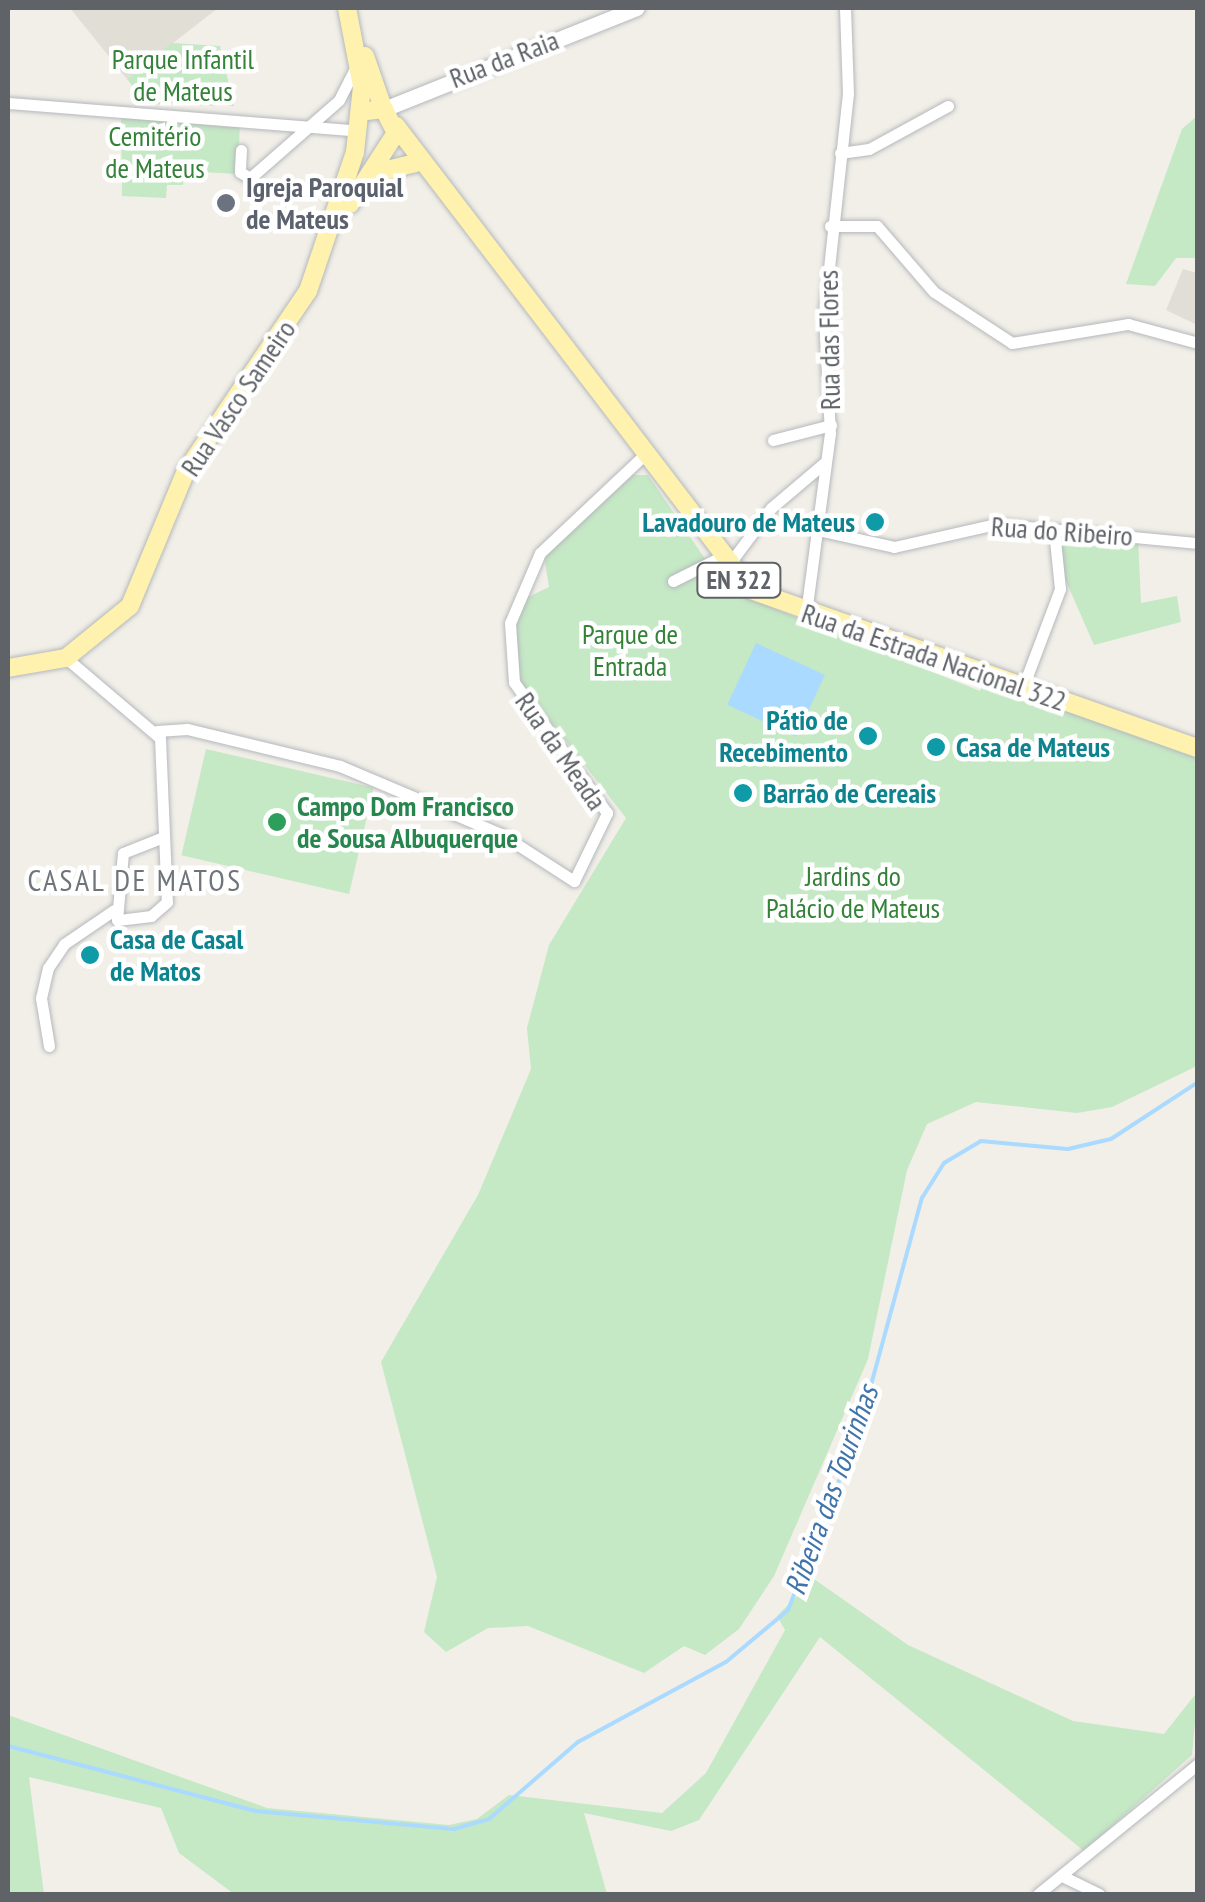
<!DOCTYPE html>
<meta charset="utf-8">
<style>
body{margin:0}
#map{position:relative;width:1205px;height:1902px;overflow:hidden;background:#f1efe8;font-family:"PT Sans Narrow",sans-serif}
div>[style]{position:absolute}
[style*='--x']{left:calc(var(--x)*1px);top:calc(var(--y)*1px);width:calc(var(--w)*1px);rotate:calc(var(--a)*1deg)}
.education>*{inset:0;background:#e1ded6}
.green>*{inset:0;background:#c5e8c5;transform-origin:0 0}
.water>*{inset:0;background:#aadaff;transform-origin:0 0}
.stream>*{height:4px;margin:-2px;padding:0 2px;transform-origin:2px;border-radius:2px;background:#aadaff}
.roads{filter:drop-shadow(0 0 2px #b5b8bc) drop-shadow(0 0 2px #b5b8bc)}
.street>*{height:11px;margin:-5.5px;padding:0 5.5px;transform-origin:5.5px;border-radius:5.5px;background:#fff}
.secondary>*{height:15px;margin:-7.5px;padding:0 7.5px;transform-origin:7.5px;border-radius:7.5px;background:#fff}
.primary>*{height:18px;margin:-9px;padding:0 9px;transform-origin:9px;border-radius:9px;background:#fff2af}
.dots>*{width:28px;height:28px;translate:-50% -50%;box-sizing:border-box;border:5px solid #fff;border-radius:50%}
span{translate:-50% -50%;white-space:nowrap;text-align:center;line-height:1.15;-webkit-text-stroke:9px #fff;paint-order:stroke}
.shield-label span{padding:2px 8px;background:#fff;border:2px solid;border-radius:8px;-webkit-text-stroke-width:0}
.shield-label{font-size:25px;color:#5f6368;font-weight:700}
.park-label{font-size:28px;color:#348238}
.street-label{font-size:28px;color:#5f6368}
.worship-label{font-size:28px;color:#5b616d;font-weight:700}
.left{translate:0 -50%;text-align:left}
.culture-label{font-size:28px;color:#0d838f;font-weight:700}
.right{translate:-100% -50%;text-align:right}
.leisure-label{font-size:28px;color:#27864d;font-weight:700}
.neighbourhood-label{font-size:30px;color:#70757a;letter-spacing:2.5px}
.water-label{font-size:30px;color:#4174aa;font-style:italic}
.frame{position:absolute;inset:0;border:10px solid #5f6368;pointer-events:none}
</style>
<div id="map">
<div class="education">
<i style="clip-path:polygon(70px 8px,218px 8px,127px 79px)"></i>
<i style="clip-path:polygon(1183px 269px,1197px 273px,1197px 325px,1166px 310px)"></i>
</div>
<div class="green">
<i style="clip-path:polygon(172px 43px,220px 46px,234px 106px,146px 104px,127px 79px)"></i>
<i style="clip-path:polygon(121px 115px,240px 120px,238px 174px,184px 171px,183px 185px,167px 185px,166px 198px,122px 196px)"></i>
<i style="clip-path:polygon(1197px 116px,1197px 258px,1176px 258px,1155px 286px,1126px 284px,1182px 129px)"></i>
<i style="clip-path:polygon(633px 475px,648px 475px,716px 575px,753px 600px,980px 691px,984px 682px,1197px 758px,1197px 1066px,1112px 1107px,1077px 1113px,976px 1102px,927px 1124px,907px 1170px,868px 1359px,774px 1576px,739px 1629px,705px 1655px,684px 1646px,644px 1673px,528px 1626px,488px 1628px,446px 1652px,424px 1632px,437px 1577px,381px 1362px,478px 1195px,531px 1069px,527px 1028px,549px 945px,626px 818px,520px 682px,515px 629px,522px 600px,549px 587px,544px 556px)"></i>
<i style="clip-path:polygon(1056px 533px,1138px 538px,1141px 603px,1177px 596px,1181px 622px,1094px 645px,1062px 572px)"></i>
<i style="left:206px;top:749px;width:172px;height:109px;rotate:13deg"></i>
<i style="clip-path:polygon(814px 1579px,908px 1645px,1073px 1721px,1164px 1734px,1198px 1691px,1192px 1755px,1084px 1851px,820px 1637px,699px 1820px,671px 1831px,584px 1813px,607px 1894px,234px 1894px,179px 1853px,161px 1808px,29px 1777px,44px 1894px,8px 1894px,8px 1715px,267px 1808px,449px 1825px,477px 1819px,509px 1795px,662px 1813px,706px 1773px,785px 1630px,777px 1616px)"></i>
</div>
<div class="water">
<i style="left:756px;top:643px;width:76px;height:68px;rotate:25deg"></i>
</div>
<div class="stream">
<i style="--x:8;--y:1746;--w:255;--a:14.7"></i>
<i style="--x:255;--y:1811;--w:200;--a:5.2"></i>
<i style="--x:454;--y:1829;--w:36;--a:-16"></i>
<i style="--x:489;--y:1819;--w:118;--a:-40.9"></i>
<i style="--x:578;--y:1742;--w:168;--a:-28.4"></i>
<i style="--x:726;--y:1662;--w:81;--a:-40"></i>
<i style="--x:788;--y:1610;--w:190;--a:-68.4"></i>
<i style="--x:858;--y:1433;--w:244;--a:-74.8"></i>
<i style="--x:922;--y:1198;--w:41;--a:-57.8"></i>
<i style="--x:944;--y:1163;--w:43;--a:-30.7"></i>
<i style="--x:981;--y:1141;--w:87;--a:5.3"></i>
<i style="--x:1068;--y:1149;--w:44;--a:-13.1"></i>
<i style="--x:1111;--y:1139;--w:104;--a:-33.2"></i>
</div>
<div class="roads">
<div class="street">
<i style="--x:8;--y:103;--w:347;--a:4.5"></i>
<i style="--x:241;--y:150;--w:22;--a:93"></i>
<i style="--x:240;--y:172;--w:12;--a:31"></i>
<i style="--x:250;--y:178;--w:118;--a:-41.2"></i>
<i style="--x:339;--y:100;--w:37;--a:-63"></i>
<i style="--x:840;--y:153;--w:29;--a:-8"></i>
<i style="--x:869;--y:149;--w:90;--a:-28.6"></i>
<i style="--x:830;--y:226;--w:47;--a:0"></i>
<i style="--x:877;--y:226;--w:87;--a:49.2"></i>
<i style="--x:934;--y:292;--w:93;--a:33.2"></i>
<i style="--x:1012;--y:343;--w:118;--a:-9.3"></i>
<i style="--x:1128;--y:324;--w:73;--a:15.2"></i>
<i style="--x:773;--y:440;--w:60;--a:-14.5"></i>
<i style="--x:813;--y:529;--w:83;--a:12.5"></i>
<i style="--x:894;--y:547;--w:105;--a:-12.7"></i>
<i style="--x:996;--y:524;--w:203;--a:5.4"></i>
<i style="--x:727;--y:567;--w:74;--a:-53.3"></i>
<i style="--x:771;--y:508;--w:70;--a:-40.3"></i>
<i style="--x:673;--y:581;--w:51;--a:-26.6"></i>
<i style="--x:806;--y:613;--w:181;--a:-82.4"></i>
<i style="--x:830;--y:434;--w:120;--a:-92.9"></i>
<i style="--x:824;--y:314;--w:221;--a:-83.8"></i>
<i style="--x:848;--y:94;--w:86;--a:-92"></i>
<i style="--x:66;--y:658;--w:123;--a:40.4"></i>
<i style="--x:160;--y:738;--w:164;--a:87.6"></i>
<i style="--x:167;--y:902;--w:21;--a:139"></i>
<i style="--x:151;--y:916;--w:34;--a:173"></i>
<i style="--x:117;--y:920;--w:67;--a:-84.9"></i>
<i style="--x:123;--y:853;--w:43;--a:-21.8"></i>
<i style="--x:1023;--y:687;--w:105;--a:-69.3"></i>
<i style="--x:1060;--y:589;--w:59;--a:-95.8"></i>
<i style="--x:157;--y:731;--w:30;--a:-4"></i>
<i style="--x:187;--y:729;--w:157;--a:13.6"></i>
<i style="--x:340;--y:766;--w:175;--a:22.9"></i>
<i style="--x:501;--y:834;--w:87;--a:32.8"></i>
<i style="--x:574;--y:881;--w:76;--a:-64.1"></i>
<i style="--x:607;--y:813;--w:161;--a:-125.4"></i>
<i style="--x:514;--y:682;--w:59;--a:-93.9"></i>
<i style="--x:510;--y:623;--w:76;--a:-66.8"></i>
<i style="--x:540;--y:553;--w:143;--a:-43.3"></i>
<i style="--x:49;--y:1046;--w:49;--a:-99.5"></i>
<i style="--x:41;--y:998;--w:31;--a:-77"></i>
<i style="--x:48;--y:968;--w:29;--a:-56"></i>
<i style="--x:64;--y:944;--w:60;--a:-34.2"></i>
<i style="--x:1062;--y:1876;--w:41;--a:25.9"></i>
<i style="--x:1038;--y:1894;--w:206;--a:-39.1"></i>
</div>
<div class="secondary">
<i style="--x:384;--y:109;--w:272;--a:-21.8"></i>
</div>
<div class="primary">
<i style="--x:365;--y:56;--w:55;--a:70.9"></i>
<i style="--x:396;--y:126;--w:584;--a:52.58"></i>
<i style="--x:751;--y:590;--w:474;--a:19.5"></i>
<i style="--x:370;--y:174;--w:47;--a:-13.4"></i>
<i style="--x:350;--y:204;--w:85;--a:-57.1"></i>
<i style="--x:396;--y:133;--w:27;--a:-117"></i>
<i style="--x:384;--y:109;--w:24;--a:173"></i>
<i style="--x:8;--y:668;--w:59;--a:-9.8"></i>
<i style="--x:66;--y:658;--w:82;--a:-39.1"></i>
<i style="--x:130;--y:606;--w:146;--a:-67.5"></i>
<i style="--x:186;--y:471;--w:217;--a:-55.9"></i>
<i style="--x:308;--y:291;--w:147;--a:-71.3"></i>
<i style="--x:355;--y:152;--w:66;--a:-83.9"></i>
<i style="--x:362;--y:86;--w:79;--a:-100.9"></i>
</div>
</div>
<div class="dots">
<i style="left:226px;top:203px;background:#6b7280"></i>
<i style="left:875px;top:522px;background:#0f9aa8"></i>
<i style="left:868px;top:736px;background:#0f9aa8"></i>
<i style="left:936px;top:747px;background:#0f9aa8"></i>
<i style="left:743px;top:793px;background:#0f9aa8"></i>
<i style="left:277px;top:822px;background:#2e9e5b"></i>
<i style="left:90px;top:955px;background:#0f9aa8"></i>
</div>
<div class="shield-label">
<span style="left:739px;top:580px">EN 322</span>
</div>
<div class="park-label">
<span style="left:183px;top:75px">Parque Infantil<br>de Mateus</span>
<span style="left:155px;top:152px">Cemitério<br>de Mateus</span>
<span style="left:630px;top:650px">Parque de<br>Entrada</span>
<span style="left:853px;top:892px">Jardins do<br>Palácio de Mateus</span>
</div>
<div class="street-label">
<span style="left:504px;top:59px;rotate:-21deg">Rua da Raia</span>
<span style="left:829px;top:340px;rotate:-91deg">Rua das Flores</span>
<span style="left:238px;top:398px;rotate:-56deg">Rua Vasco Sameiro</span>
<span style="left:1062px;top:531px;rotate:4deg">Rua do Ribeiro</span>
<span style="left:934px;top:657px;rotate:19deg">Rua da Estrada Nacional 322</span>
<span style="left:561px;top:751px;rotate:55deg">Rua da Meada</span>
</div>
<div class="worship-label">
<span class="left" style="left:246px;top:203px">Igreja Paroquial<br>de Mateus</span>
</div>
<div class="culture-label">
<span class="right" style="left:855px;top:522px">Lavadouro de Mateus</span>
<span class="right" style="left:848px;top:736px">Pátio de<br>Recebimento</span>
<span class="left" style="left:956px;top:747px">Casa de Mateus</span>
<span class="left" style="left:763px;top:793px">Barrão de Cereais</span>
<span class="left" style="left:110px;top:955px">Casa de Casal<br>de Matos</span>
</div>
<div class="leisure-label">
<span class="left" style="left:297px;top:822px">Campo Dom Francisco<br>de Sousa Albuquerque</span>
</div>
<div class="neighbourhood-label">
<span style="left:135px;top:880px">CASAL DE MATOS</span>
</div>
<div class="water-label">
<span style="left:831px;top:1490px;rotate:-70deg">Ribeira das Tourinhas</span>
</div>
<div class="frame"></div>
</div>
